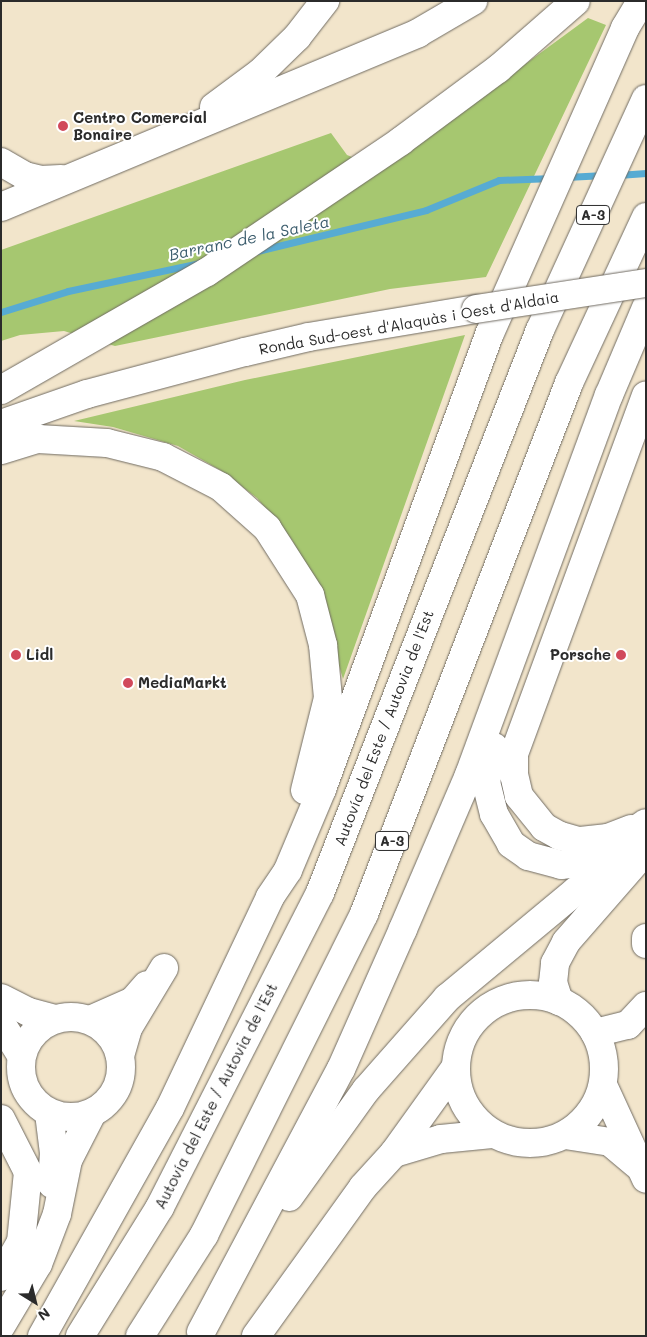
<!DOCTYPE html>
<meta charset="utf-8">
<style>
body{margin:0}
#map{position:relative;width:647px;height:1337px;overflow:hidden;background:#f2e5cb;font-family:Mali,sans-serif}
div>[style]{position:absolute}
[style*='--x']{left:calc(var(--x)*1px);top:calc(var(--y)*1px);width:calc(var(--w)*1px);rotate:calc(var(--a)*1deg)}
.green>*{inset:0;background:#a6c770}
.stream>*{height:7px;margin:-3.5px;padding:0 3.5px;transform-origin:3.5px;border-radius:3.5px;background:#57abd3}
.roads{filter:drop-shadow(0 0 1px #716c63) drop-shadow(0 0 1px #716c63)}
.minor>*{height:28px;margin:-14px;padding:0 14px;transform-origin:14px;border-radius:14px;background:#fff}
.minor>.ring{margin:-14px;padding:0;box-sizing:content-box;background:none;border:28px solid #fff;border-radius:50%}
.major>*{height:28px;margin:-14px;padding:0 14px;transform-origin:14px;border-radius:14px;background:#fff}
.highway>*{height:28px;margin:-14px;padding:0 14px;transform-origin:14px;border-radius:14px;background:#fff}
.bridges{filter:drop-shadow(0 0 1px #716c63) drop-shadow(0 0 1px #716c63)}
.major-bridge>*{height:28px;margin:-14px;padding:0 14px;transform-origin:14px;border-radius:14px;background:#fff}
.dots>*{width:14px;height:14px;translate:-50% -50%;box-sizing:border-box;border:2px solid #fff;border-radius:50%}
span{translate:-50% -50%;white-space:nowrap;text-align:center;line-height:1.15;-webkit-text-stroke:4px #fff;paint-order:stroke}
.shield-label span{padding:1px 4px;background:#fff;border:1px solid;border-radius:4px;-webkit-text-stroke-width:0}
.shield-label{font-size:14px;color:#2b2b2b;font-weight:700}
.poi-label{font-size:15px;color:#2b2b2b;font-weight:700}
.left{translate:0 -50%;text-align:left}
.right{translate:-100% -50%;text-align:right}
.street-label{font-size:15px;color:#2b2b2b}
.water-label{font-size:16px;color:#3d5e6e;font-style:italic}
.frame{position:absolute;inset:0;border:2px solid #2b2b2b;pointer-events:none}
.north{position:absolute;left:10px;top:1277px;width:50px;height:50px;-webkit-text-stroke:4px #fff;paint-order:stroke;rotate:144deg;font-size:14px;font-weight:700;line-height:20px;text-align:center;color:#2b2b2b}
.north::after{content:'';display:block;margin:auto;width:18px;height:22px;background:#2b2b2b;clip-path:polygon(50% 0,100% 100%,50% 72%,0 100%)}
</style>
<div id="map">
<div class="green">
<i style="clip-path:polygon(588px 18px,606px 25px,486px 277px,390px 289px,115px 346px,64px 331px,20px 335px,1px 341px,1px 250px,331px 133px,347px 155px,382px 169px)"></i>
<i style="clip-path:polygon(465px 335px,343px 679px,314px 581px,292px 540px,257px 498px,220px 470px,178px 446px,113px 427px,74px 421px,245px 380px)"></i>
</div>
<div class="stream">
<i style="--x:618;--y:175;--w:28;--a:-4"></i>
<i style="--x:566;--y:177;--w:39;--a:-3"></i>
<i style="--x:257;--y:251;--w:174;--a:-13.6"></i>
<i style="--x:426;--y:210;--w:79;--a:-22.3"></i>
<i style="--x:499;--y:180;--w:54;--a:-2.1"></i>
<i style="--x:1;--y:312;--w:70;--a:-17.4"></i>
<i style="--x:68;--y:291;--w:135;--a:-12"></i>
</div>
<div class="roads">
<div class="minor">
<i style="--x:214;--y:107;--w:57;--a:-36.5"></i>
<i style="--x:260;--y:73;--w:52;--a:-44.2"></i>
<i style="--x:297;--y:37;--w:46;--a:-52.1"></i>
<i style="--x:1;--y:162;--w:28;--a:30"></i>
<i style="--x:25;--y:176;--w:16;--a:14"></i>
<i style="--x:41;--y:180;--w:20;--a:-3"></i>
<i style="--x:1;--y:207;--w:452;--a:-22.6"></i>
<i style="--x:418;--y:33;--w:64;--a:-30.2"></i>
<i style="--x:1;--y:390;--w:237;--a:-29.8"></i>
<i style="--x:207;--y:272;--w:234;--a:-34"></i>
<i style="--x:401;--y:141;--w:121;--a:-36.6"></i>
<i style="--x:498;--y:69;--w:103;--a:-41.1"></i>
<i style="--x:631;--y:829;--w:25;--a:159"></i>
<i style="--x:608;--y:838;--w:30;--a:174"></i>
<i style="--x:578;--y:841;--w:19;--a:-164"></i>
<i style="--x:560;--y:836;--w:18;--a:-151"></i>
<i style="--x:544;--y:827;--w:40;--a:-129"></i>
<i style="--x:519;--y:796;--w:22;--a:-103"></i>
<i style="--x:514;--y:775;--w:21;--a:-90"></i>
<i style="--x:514;--y:754;--w:382;--a:-69.8"></i>
<i style="--x:646;--y:938;--w:6;--a:90"></i>
<i class="ring" style="left:456px;top:995px;width:120px;height:120px"></i>
<i style="--x:1;--y:998;--w:31;--a:27"></i>
<i style="--x:29;--y:1012;--w:27;--a:15"></i>
<i style="--x:559;--y:1001;--w:19;--a:-108"></i>
<i style="--x:553;--y:983;--w:20;--a:-84"></i>
<i style="--x:555;--y:963;--w:24;--a:-62"></i>
<i style="--x:566;--y:942;--w:116;--a:-48.9"></i>
<i class="ring" style="left:21px;top:1017px;width:72px;height:72px"></i>
<i style="--x:90;--y:1020;--w:47;--a:-23.8"></i>
<i style="--x:133;--y:1001;--w:21;--a:-49"></i>
<i style="--x:1;--y:1023;--w:38;--a:58"></i>
<i style="--x:595;--y:1033;--w:34;--a:-14"></i>
<i style="--x:628;--y:1025;--w:26;--a:-47"></i>
<i style="--x:120;--y:1056;--w:29;--a:-74"></i>
<i style="--x:128;--y:1028;--w:70;--a:-59"></i>
<i style="--x:603;--y:1085;--w:103;--a:65.4"></i>
<i style="--x:49;--y:1113;--w:40;--a:82.9"></i>
<i style="--x:54;--y:1153;--w:31;--a:94"></i>
<i style="--x:1;--y:1119;--w:59;--a:63"></i>
<i style="--x:28;--y:1172;--w:70;--a:95.7"></i>
<i style="--x:21;--y:1242;--w:40;--a:119.7"></i>
<i style="--x:565;--y:1135;--w:46;--a:8.8"></i>
<i style="--x:610;--y:1142;--w:35;--a:40"></i>
<i style="--x:394;--y:1153;--w:49;--a:-16.6"></i>
<i style="--x:441;--y:1139;--w:51;--a:-5.6"></i>
<i style="--x:1;--y:1326;--w:72;--a:-59.2"></i>
<i style="--x:38;--y:1264;--w:53;--a:-69.2"></i>
<i style="--x:57;--y:1214;--w:55;--a:-78.5"></i>
<i style="--x:68;--y:1160;--w:53;--a:-62.9"></i>
<i style="--x:256;--y:1336;--w:183;--a:-54.3"></i>
<i style="--x:363;--y:1187;--w:46;--a:-47.6"></i>
<i style="--x:394;--y:1153;--w:105;--a:-54.3"></i>
</div>
<div class="major">
<i style="--x:1;--y:424;--w:91;--a:-19.2"></i>
<i style="--x:87;--y:394;--w:163;--a:-14.9"></i>
<i style="--x:245;--y:352;--w:66;--a:-13.2"></i>
<i style="--x:309;--y:337;--w:169;--a:-9.5"></i>
</div>
<div class="highway">
<i style="--x:1;--y:450;--w:39;--a:-17"></i>
<i style="--x:38;--y:439;--w:69;--a:3.3"></i>
<i style="--x:107;--y:443;--w:58;--a:14"></i>
<i style="--x:163;--y:457;--w:65;--a:27.3"></i>
<i style="--x:221;--y:487;--w:62;--a:41.7"></i>
<i style="--x:267;--y:528;--w:80;--a:57.3"></i>
<i style="--x:310;--y:595;--w:52;--a:75.4"></i>
<i style="--x:323;--y:645;--w:53;--a:84.6"></i>
<i style="--x:328;--y:698;--w:95;--a:104"></i>
<i style="--x:494;--y:747;--w:36;--a:103"></i>
<i style="--x:486;--y:782;--w:33;--a:76"></i>
<i style="--x:494;--y:814;--w:34;--a:60"></i>
<i style="--x:511;--y:844;--w:21;--a:35"></i>
<i style="--x:528;--y:856;--w:34;--a:15"></i>
<i style="--x:561;--y:865;--w:19;--a:-6"></i>
<i style="--x:580;--y:863;--w:19;--a:-21"></i>
<i style="--x:598;--y:856;--w:58;--a:-34.5"></i>
<i style="--x:289;--y:1197;--w:132;--a:-54.3"></i>
<i style="--x:366;--y:1090;--w:123;--a:-48.6"></i>
<i style="--x:447;--y:998;--w:168;--a:-39.7"></i>
<i style="--x:576;--y:891;--w:82;--a:-31"></i>
<i style="--x:201;--y:1332;--w:298;--a:-62"></i>
<i style="--x:341;--y:1069;--w:153;--a:-66.1"></i>
<i style="--x:403;--y:929;--w:168;--a:-66.8"></i>
<i style="--x:469;--y:775;--w:405;--a:-69.8"></i>
<i style="--x:609;--y:395;--w:95;--a:-67"></i>
<i style="--x:42;--y:1336;--w:261;--a:-60.7"></i>
<i style="--x:170;--y:1108;--w:233;--a:-64.6"></i>
<i style="--x:270;--y:897;--w:32;--a:-56"></i>
<i style="--x:288;--y:870;--w:88;--a:-67.2"></i>
<i style="--x:322;--y:789;--w:486;--a:-69.8"></i>
<i style="--x:490;--y:333;--w:334;--a:-66.1"></i>
<i style="--x:625;--y:28;--w:31;--a:-59"></i>
<i style="--x:80;--y:1336;--w:152;--a:-58.2"></i>
<i style="--x:160;--y:1207;--w:352;--a:-63"></i>
<i style="--x:320;--y:893;--w:604;--a:-68.66"></i>
<i style="--x:540;--y:330;--w:254;--a:-65.4"></i>
<i style="--x:140;--y:1336;--w:120;--a:-57.6"></i>
<i style="--x:204;--y:1235;--w:359;--a:-63.5"></i>
<i style="--x:364;--y:914;--w:569;--a:-68.89"></i>
<i style="--x:569;--y:383;--w:183;--a:-65.1"></i>
</div>
</div>
<div class="bridges">
<div class="major-bridge">
<i style="--x:476;--y:309;--w:172;--a:-8.7"></i>
</div>
</div>
<div class="dots">
<i style="left:63px;top:126px;background:#d1495b"></i>
<i style="left:16px;top:655px;background:#d1495b"></i>
<i style="left:621px;top:655px;background:#d1495b"></i>
<i style="left:128px;top:683px;background:#d1495b"></i>
</div>
<div class="shield-label">
<span style="left:593px;top:215px">A-3</span>
<span style="left:392px;top:841px">A-3</span>
</div>
<div class="poi-label">
<span class="left" style="left:73px;top:126px">Centro Comercial<br>Bonaire</span>
<span class="left" style="left:26px;top:655px">Lidl</span>
<span class="right" style="left:611px;top:655px">Porsche</span>
<span class="left" style="left:138px;top:683px">MediaMarkt</span>
</div>
<div class="street-label">
<span style="left:409px;top:323px;rotate:-10deg">Ronda Sud-oest d'Alaquàs i Oest d'Aldaia</span>
<span style="left:384px;top:728px;rotate:-69deg">Autovía del Este / Autovia de l'Est</span>
<span style="left:216px;top:1096px;rotate:-63deg">Autovía del Este / Autovia de l'Est</span>
</div>
<div class="water-label">
<span style="left:249px;top:238px;rotate:-12deg">Barranc de la Saleta</span>
</div>
<div class="frame"></div>
<div class="north">N</div>
</div>
